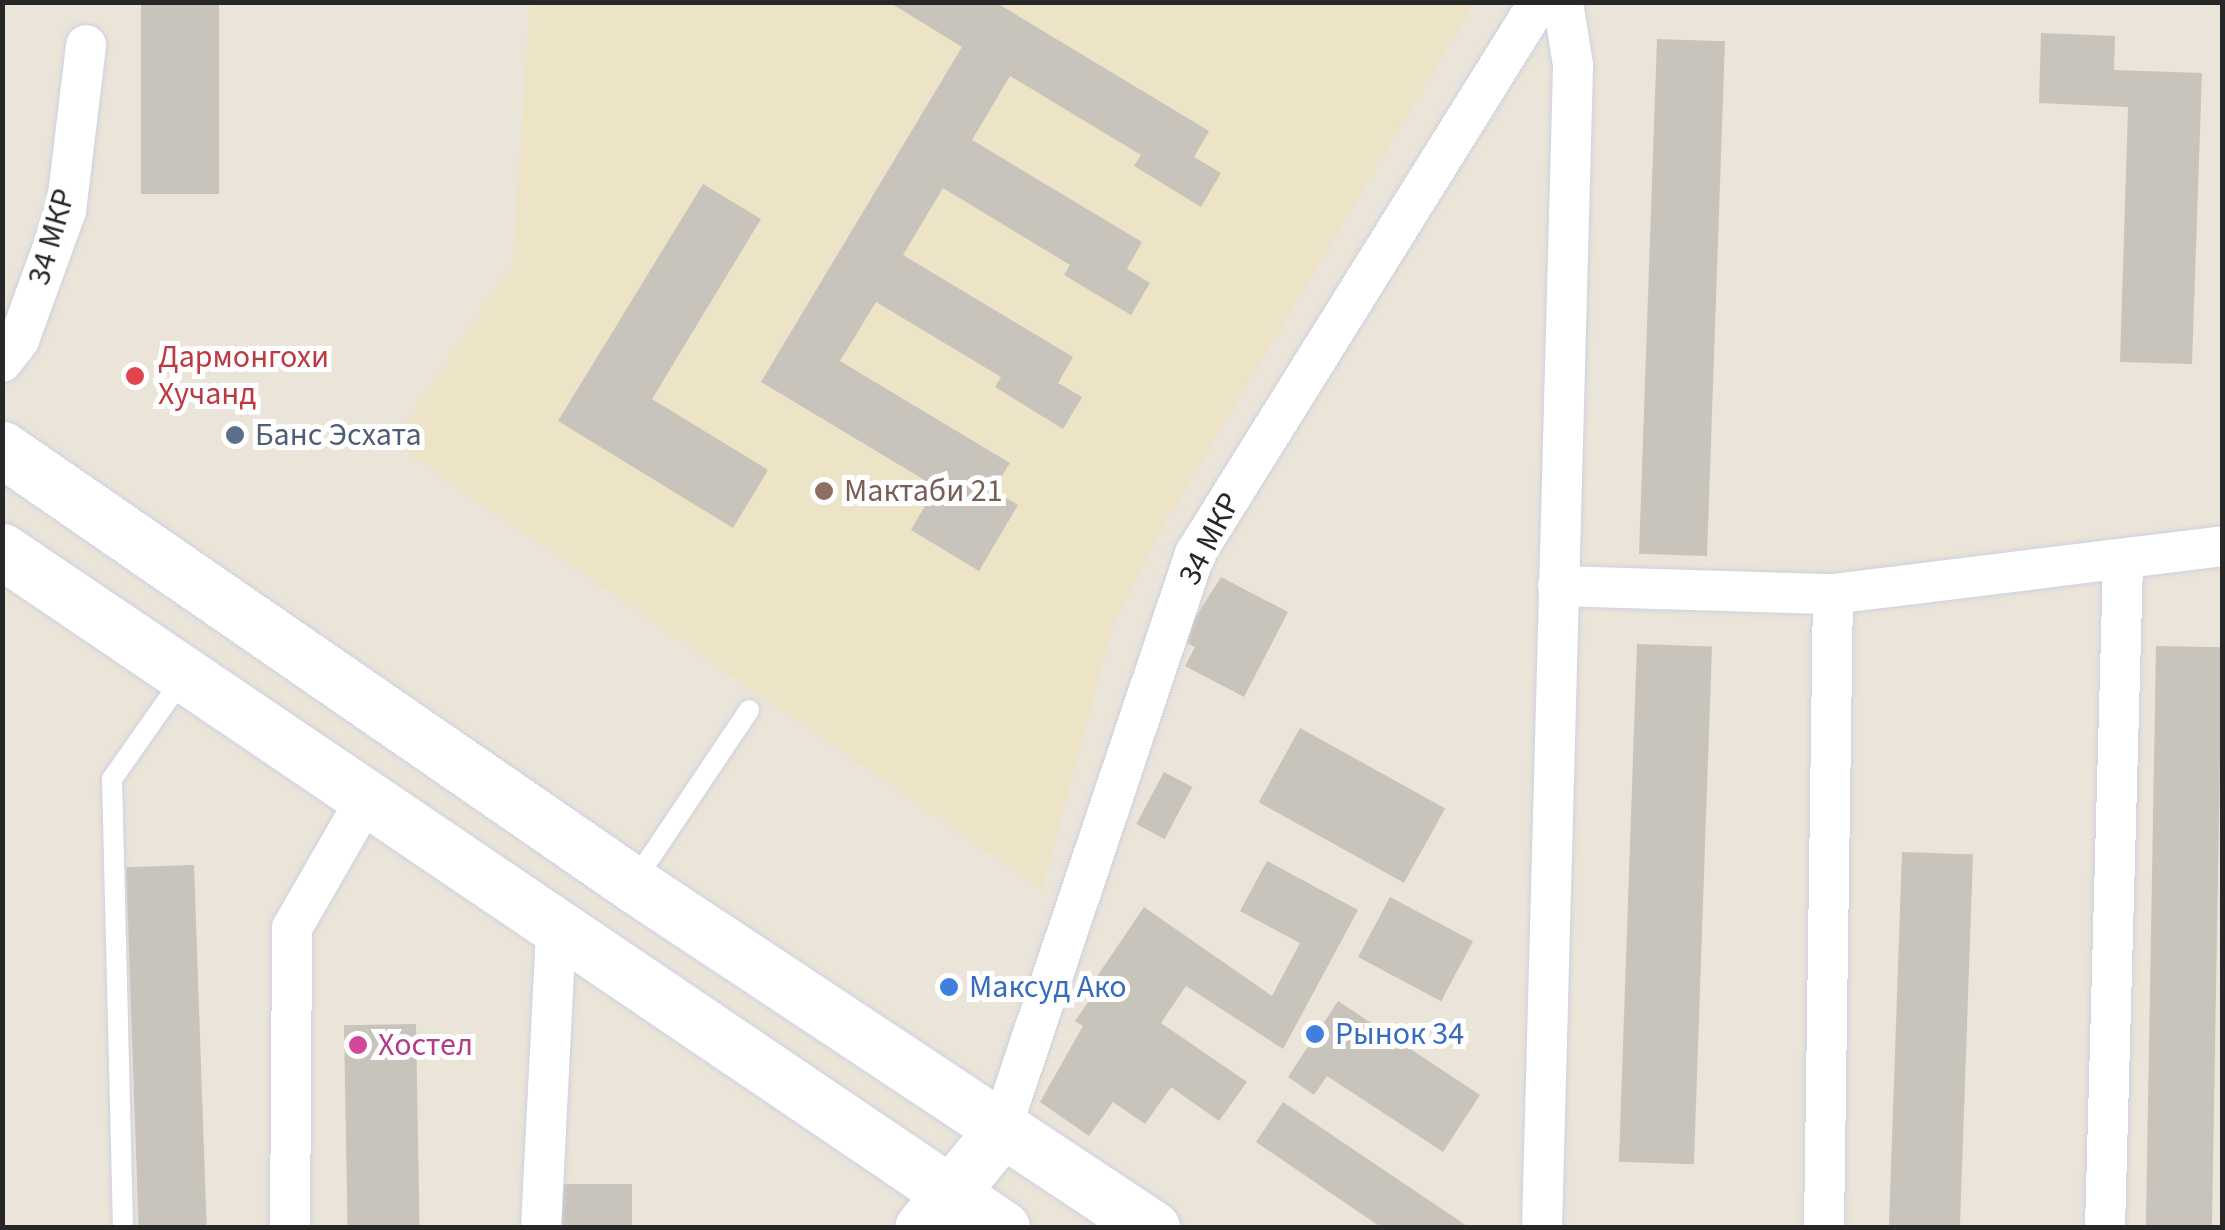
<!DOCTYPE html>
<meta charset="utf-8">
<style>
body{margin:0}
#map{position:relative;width:2225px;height:1230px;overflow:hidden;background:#ebe4d8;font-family:"Source Sans 3",sans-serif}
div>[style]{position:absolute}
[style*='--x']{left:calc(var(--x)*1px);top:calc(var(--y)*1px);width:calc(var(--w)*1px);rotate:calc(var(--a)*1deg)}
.education>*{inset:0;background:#ede3c6}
.building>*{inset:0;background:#c8c3bb;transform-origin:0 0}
.roads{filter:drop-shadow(0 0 2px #cdd0e1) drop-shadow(0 0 2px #cdd0e1)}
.lane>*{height:20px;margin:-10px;padding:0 10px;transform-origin:10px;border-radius:10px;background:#fff}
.street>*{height:40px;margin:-20px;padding:0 20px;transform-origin:20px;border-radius:20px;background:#fff}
.secondary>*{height:55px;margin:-27.5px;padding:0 27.5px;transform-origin:27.5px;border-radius:27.5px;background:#fff}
.dots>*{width:28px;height:28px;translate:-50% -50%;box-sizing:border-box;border:5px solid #fff;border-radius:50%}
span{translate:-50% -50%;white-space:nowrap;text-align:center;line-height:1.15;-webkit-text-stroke:10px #fff;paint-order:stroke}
.street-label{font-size:32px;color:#272727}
.health-label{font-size:32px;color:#be3a42}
.left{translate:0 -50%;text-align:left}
.service-label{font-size:32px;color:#4e5e75}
.education-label{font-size:32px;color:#785e54}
.shop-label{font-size:32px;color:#366cbe}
.hotel-label{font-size:32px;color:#b23c85}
.frame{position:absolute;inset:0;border:5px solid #272727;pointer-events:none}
</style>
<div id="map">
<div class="education">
<i style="clip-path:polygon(530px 3px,1474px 3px,1155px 540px,1113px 625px,1042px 889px,393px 443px,513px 263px)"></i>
</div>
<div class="building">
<i style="left:141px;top:2px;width:78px;height:192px"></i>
<i style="clip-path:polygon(889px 2px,995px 2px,1209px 131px,1194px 157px,1221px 173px,1201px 207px,1134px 166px,1141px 155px,1010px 76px,972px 140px,1142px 242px,1127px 269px,1150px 283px,1131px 315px,1064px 275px,1070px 265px,943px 188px,903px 255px,1073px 357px,1058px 383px,1082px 397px,1063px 429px,995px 387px,1001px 377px,876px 302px,840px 361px,1010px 463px,993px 490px,1018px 505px,979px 571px,911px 530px,936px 487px,761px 382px,962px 47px)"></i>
<i style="clip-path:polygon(2041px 33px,2115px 36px,2114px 70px,2202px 73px,2192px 364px,2120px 362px,2128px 107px,2039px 103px)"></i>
<i style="left:1657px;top:39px;width:68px;height:515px;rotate:2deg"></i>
<i style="clip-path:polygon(703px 184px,761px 219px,652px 399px,768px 470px,733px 528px,558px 421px)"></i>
<i style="clip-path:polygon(1221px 577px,1288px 612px,1244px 697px,1185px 666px,1195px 647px,1181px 640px)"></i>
<i style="left:1637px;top:644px;width:75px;height:518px;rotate:2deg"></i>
<i style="left:2156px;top:646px;width:66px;height:582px;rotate:1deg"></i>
<i style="left:1300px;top:728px;width:166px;height:85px;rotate:29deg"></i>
<i style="left:1164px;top:772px;width:32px;height:59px;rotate:28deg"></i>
<i style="left:1902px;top:852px;width:71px;height:376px;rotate:2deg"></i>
<i style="clip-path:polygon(1267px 861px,1358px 910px,1283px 1049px,1186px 986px,1161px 1023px,1247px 1082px,1219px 1121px,1171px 1087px,1145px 1124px,1113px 1102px,1089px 1136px,1040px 1102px,1083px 1026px,1075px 1021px,1102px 982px,1096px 978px,1144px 907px,1272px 996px,1300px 943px,1240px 911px)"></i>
<i style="left:194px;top:865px;width:363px;height:68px;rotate:88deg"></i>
<i style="left:1390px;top:897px;width:94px;height:68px;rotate:28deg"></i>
<i style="clip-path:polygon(1338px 1001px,1480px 1095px,1443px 1152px,1327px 1076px,1314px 1095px,1288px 1077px)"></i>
<i style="left:416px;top:1024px;width:204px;height:72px;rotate:89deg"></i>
<i style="clip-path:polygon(1283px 1102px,1470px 1228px,1382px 1228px,1256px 1142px)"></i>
<i style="left:632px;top:1184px;width:44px;height:72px;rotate:90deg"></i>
</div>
<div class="roads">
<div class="lane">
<i style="--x:634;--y:882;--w:207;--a:-56.2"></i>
<i style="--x:123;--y:1228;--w:449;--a:-91.4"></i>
<i style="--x:112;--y:779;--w:123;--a:-54.9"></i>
</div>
<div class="street">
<i style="--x:2;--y:362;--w:28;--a:-52"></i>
<i style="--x:19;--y:340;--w:137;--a:-70"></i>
<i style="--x:66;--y:211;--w:167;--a:-83.1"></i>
<i style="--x:1558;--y:586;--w:275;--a:1.7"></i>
<i style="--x:1833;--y:594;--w:392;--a:-7"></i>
<i style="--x:1000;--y:1132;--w:610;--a:-71.36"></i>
<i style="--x:1195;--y:554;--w:650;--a:-58.07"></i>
<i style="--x:290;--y:1228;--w:300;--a:-89.6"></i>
<i style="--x:292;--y:928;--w:146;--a:-60.1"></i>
<i style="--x:541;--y:1228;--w:298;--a:-87.1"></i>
<i style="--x:1542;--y:1228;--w:1163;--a:-88.47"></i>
<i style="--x:1573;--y:65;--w:64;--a:-99"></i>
<i style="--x:1824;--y:1228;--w:634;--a:-89.19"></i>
<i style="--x:2105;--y:1228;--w:665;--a:-88.45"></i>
</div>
<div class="secondary">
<i style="--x:2;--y:449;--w:766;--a:34.58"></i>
<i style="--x:633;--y:884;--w:623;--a:33.54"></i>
<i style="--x:2;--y:551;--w:1208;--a:34.1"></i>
<i style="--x:922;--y:1228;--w:124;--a:-50.9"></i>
</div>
</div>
<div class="dots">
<i style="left:135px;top:376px;background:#e0444e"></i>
<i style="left:235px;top:435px;background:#5c6f8a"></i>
<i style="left:824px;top:491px;background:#8d6e63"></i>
<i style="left:949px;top:987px;background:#3f7fe0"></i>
<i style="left:1315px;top:1034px;background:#3f7fe0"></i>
<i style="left:358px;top:1045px;background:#d1479c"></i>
</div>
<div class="street-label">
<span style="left:52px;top:237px;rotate:-74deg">34 МКР</span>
<span style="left:1210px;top:539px;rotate:-63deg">34 МКР</span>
</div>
<div class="health-label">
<span class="left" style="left:158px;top:376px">Дармонгохи<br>Хучанд</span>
</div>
<div class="service-label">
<span class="left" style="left:255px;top:435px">Банс Эсхата</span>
</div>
<div class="education-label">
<span class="left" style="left:844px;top:491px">Мактаби 21</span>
</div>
<div class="shop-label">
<span class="left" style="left:969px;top:987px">Максуд Ако</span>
<span class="left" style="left:1335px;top:1034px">Рынок 34</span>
</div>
<div class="hotel-label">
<span class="left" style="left:378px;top:1045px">Хостел</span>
</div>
<div class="frame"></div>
</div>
